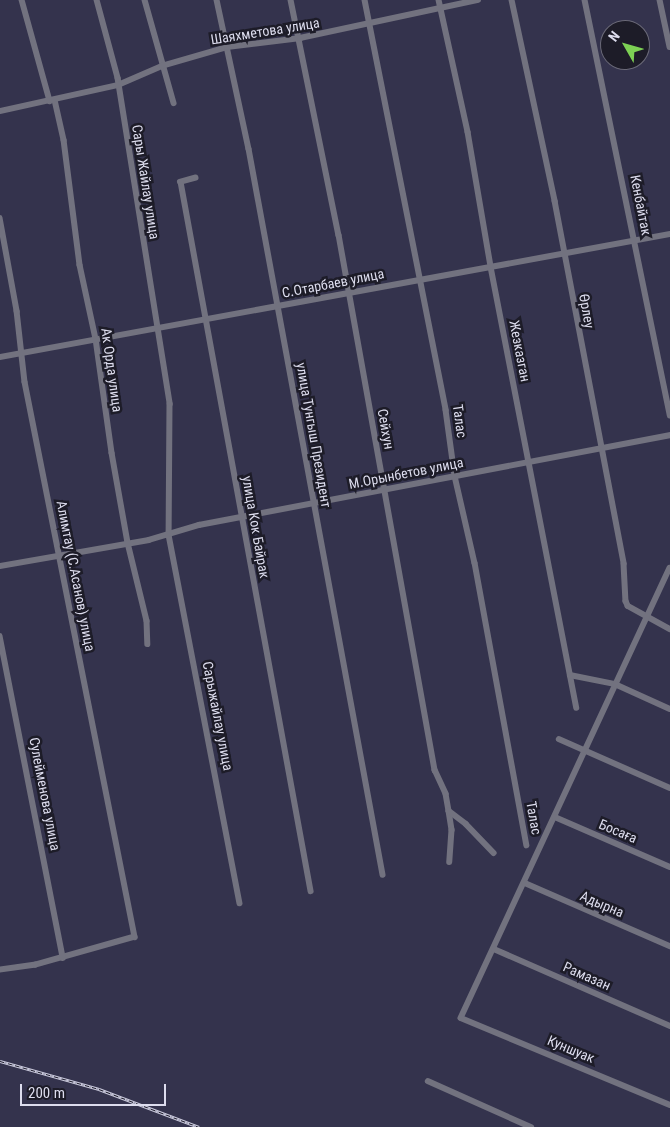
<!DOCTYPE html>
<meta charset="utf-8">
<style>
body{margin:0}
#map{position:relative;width:670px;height:1127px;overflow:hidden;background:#34334d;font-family:"Roboto Condensed",sans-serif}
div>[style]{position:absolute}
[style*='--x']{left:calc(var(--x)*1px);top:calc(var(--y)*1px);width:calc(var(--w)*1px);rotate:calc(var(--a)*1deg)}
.street>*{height:5.5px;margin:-2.75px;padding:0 2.75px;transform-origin:2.75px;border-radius:2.75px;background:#72727f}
.rail>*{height:3px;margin-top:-1.5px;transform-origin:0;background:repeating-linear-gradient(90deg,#1d1c28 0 4px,#ccccde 0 8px);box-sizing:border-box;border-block:1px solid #ccccde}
span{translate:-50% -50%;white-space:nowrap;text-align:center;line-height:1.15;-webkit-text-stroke:5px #1d1c28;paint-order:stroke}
.street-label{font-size:14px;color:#dde}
.north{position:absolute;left:600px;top:20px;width:50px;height:50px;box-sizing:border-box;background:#1d1c28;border:1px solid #6a6977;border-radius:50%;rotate:308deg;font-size:14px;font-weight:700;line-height:20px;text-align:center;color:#dde}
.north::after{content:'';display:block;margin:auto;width:18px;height:22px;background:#7dd154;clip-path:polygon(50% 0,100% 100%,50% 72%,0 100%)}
.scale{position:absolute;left:20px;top:1084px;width:146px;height:22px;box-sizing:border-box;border:2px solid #dde;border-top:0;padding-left:6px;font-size:15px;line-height:18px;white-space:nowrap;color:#dde;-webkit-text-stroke:4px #1d1c28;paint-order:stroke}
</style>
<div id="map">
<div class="street">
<i style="--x:22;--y:0;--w:105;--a:74.5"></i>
<i style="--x:97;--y:0;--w:81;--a:74.9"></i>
<i style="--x:118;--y:78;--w:330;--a:80.9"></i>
<i style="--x:170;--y:404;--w:131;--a:90.4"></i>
<i style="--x:169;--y:535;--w:375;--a:79.1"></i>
<i style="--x:145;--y:0;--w:107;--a:74.3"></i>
<i style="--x:217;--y:0;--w:152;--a:77.9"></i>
<i style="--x:249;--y:149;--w:738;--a:79.54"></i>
<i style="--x:291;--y:0;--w:240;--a:78.5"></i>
<i style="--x:339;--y:235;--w:544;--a:79.83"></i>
<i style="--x:435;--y:770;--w:26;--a:65"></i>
<i style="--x:446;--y:794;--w:17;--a:80"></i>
<i style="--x:449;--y:811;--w:19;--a:81"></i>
<i style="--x:452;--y:830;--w:32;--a:94"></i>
<i style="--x:365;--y:0;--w:418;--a:78.8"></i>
<i style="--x:446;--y:410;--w:67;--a:82.2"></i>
<i style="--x:455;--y:476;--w:89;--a:77.1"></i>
<i style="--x:475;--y:563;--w:287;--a:79.6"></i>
<i style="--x:439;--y:0;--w:135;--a:77.6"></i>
<i style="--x:468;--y:132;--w:137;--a:80.3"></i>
<i style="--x:491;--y:267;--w:449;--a:79"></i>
<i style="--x:512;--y:0;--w:206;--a:77.9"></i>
<i style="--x:555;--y:201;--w:369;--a:79.2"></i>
<i style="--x:624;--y:564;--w:37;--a:87"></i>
<i style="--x:626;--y:601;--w:5;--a:68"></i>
<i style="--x:628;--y:606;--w:48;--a:28.7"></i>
<i style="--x:585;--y:0;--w:424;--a:78.4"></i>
<i style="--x:660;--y:0;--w:48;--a:78"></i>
<i style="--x:55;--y:100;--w:41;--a:77.3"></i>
<i style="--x:64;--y:140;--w:126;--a:82.7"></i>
<i style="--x:80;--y:265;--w:76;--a:77.8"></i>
<i style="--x:96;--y:339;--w:115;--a:82"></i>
<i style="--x:112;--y:453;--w:91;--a:79.9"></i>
<i style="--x:128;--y:543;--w:80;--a:76.3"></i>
<i style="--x:147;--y:621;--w:23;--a:88"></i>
<i style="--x:0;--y:111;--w:121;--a:-12.4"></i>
<i style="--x:118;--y:85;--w:48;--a:-23.4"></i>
<i style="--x:162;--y:66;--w:68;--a:-16.3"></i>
<i style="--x:227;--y:47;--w:74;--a:-7"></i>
<i style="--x:300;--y:38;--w:182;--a:-12.1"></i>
<i style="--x:196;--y:178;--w:16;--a:165"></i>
<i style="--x:181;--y:182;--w:721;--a:79.61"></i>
<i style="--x:0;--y:218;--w:95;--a:79.6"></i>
<i style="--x:17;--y:311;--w:71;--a:83.6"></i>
<i style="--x:25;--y:382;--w:566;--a:78.79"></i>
<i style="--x:135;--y:937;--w:103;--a:164.2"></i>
<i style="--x:36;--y:965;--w:36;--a:172"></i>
<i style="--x:0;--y:357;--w:681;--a:-10.4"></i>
<i style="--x:0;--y:566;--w:151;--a:-9.9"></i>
<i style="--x:149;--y:540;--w:52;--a:-16.7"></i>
<i style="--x:199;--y:525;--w:480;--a:-10.8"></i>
<i style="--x:670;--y:568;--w:496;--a:114.9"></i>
<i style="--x:461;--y:1018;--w:226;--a:22.6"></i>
<i style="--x:0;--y:636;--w:328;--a:78.9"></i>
<i style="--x:570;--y:675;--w:46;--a:11.3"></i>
<i style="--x:615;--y:684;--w:60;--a:24.4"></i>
<i style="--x:559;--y:739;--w:121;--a:23.8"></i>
<i style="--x:449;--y:811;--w:21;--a:37"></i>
<i style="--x:466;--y:824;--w:40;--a:46"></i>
<i style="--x:555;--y:817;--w:125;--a:23.5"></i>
<i style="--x:525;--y:883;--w:158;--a:23.5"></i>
<i style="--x:494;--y:949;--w:192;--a:23.6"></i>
<i style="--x:428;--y:1081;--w:113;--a:24.1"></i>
</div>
<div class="rail">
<i style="--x:0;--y:1061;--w:103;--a:15.8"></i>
<i style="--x:99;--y:1089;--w:107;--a:20.8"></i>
</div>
<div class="street-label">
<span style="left:265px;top:31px;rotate:-9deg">Шаяхметова улица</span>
<span style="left:146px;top:182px;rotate:81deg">Сары Жайлау улица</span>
<span style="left:641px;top:205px;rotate:79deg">Кенбайтак</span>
<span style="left:333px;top:283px;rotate:-11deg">С.Отарбаев улица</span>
<span style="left:587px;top:311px;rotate:80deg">Өрлеу</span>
<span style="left:520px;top:351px;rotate:79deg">Жезказган</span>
<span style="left:112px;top:370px;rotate:82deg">Ак Орда улица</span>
<span style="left:460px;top:421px;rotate:82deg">Талас</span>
<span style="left:386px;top:429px;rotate:80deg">Сейхун</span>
<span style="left:314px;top:435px;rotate:80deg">улица Тунгыш Президент</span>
<span style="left:406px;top:473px;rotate:-11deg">М.Орынбетов улица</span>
<span style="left:256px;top:527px;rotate:80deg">улица Кок Байрак</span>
<span style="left:76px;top:576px;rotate:79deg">Алимтау (С.Асанов) улица</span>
<span style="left:218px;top:716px;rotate:79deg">Сарыжайлау улица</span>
<span style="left:45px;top:794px;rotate:79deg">Сулейменова улица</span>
<span style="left:534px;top:818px;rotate:80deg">Талас</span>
<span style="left:618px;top:831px;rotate:23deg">Босаға</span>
<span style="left:602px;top:904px;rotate:23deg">Адырна</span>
<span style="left:587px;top:976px;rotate:24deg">Рамазан</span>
<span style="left:571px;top:1049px;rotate:23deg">Куншуак</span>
</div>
<div class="north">N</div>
<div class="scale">200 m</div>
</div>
